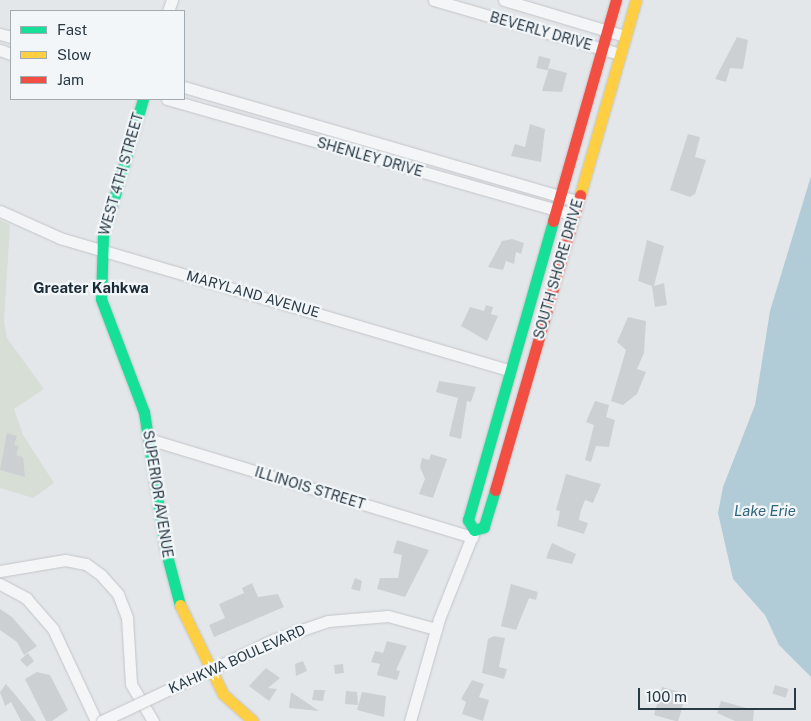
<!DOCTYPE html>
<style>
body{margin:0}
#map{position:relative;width:811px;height:721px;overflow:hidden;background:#e4e7ea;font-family:"Public Sans",sans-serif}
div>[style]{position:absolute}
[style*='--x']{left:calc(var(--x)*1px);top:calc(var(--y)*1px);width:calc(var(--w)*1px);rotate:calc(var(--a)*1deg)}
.green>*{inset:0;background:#d7ded5}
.water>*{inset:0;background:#b1ccd6}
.building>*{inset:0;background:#cdd0d2;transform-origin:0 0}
.roads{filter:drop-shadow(0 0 1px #c2c5c8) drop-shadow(0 0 1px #c2c5c8)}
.street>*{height:11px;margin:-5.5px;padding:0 5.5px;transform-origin:5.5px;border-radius:5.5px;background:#f4f5f6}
.fast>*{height:11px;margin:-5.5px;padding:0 5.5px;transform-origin:5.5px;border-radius:5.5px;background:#16e098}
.slow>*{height:11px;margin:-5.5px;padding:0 5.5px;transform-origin:5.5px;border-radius:5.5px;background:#ffcf43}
.jam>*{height:11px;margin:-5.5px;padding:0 5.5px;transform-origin:5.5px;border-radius:5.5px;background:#f24e42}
.bridges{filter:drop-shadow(0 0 1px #c2c5c8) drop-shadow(0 0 1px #c2c5c8)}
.street-bridge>*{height:11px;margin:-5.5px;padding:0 5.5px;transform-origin:5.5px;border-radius:5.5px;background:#f4f5f6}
span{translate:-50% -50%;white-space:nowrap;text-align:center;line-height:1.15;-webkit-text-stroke:4.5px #f2f6f9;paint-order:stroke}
.street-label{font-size:14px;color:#293a45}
.neighbourhood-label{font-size:15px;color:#1b2b36;font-weight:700}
.water-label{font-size:15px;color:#30657c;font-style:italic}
.legend{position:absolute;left:10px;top:10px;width:175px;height:90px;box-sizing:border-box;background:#f2f6f9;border:1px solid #a2abb1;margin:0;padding:6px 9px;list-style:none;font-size:15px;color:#293a45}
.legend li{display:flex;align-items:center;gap:10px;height:25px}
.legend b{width:25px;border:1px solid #a2abb1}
.scale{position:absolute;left:638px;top:688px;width:158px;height:22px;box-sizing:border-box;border:2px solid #293a45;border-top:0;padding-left:6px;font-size:15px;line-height:18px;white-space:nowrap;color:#293a45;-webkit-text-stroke:4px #f2f6f9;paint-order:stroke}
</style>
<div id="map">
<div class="green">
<i style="clip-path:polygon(0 220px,10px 225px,4px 321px,7px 338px,44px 389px,14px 409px,23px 435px,54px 483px,33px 498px,0 488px)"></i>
</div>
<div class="water">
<i style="clip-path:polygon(811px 176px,811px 677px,779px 645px,765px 615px,733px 579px,718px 513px,723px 487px,755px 405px,770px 311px)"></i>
</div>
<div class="building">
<i style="clip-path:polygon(737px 37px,748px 40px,743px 69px,730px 68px,726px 82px,715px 79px)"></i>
<i style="left:539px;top:56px;width:12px;height:12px;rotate:14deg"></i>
<i style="clip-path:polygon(549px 68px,567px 73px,562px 92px,542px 91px)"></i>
<i style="clip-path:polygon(530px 124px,545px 129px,541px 162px,511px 156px,515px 144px,525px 147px)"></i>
<i style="clip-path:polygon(688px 134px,700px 137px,695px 157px,706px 160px,695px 194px,690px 197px,670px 190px)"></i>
<i style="clip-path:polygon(512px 239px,524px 243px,521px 254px,516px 252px,514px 264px,506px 261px,503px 270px,488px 267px,502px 241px)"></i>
<i style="clip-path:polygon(647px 240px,664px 246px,654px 286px,664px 283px,667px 305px,655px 307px,652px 286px,638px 281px)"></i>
<i style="clip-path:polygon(486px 305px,493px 307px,491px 314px,498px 316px,487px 341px,461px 326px,470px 307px,484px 311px)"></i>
<i style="clip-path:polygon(628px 317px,646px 321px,644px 353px,637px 369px,646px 372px,637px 394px,623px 405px,611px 401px,626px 350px,617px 342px)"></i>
<i style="clip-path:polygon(439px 381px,476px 387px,471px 402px,467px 401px,461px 439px,449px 436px,458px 398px,436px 392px)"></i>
<i style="clip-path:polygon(595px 401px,609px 405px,606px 417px,615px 420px,609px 447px,596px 446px,591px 462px,585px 460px,594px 425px,586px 422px)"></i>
<i style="clip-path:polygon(7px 433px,17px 436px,14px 445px,19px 446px,16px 455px,23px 457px,25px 477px,0 470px)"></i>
<i style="clip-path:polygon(431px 454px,447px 459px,433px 498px,419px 494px,425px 479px,420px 467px,422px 458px,429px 460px)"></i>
<i style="clip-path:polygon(566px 474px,601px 484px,593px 503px,585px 500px,581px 510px,579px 520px,588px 523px,584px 534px,557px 526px,560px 511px,556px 510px)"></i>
<i style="clip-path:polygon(397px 540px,429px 550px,405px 597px,377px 589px,380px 578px,398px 578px,402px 555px,393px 553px)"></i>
<i style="clip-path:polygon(552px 543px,576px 554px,572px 564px,546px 558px)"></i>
<i style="clip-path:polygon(355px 578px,362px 581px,360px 591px,351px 589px)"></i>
<i style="clip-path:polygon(252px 583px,258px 597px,278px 594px,284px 607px,214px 637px,209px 625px,225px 618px,219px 604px,244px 593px,242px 588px)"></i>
<i style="clip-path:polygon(511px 584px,538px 592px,536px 600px,529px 598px,516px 630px,501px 626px)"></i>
<i style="clip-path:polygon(0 609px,12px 617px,37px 646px,24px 655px,17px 642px,0 630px)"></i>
<i style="clip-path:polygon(494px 636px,505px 638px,499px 667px,507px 669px,504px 679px,482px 673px,488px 639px)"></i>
<i style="clip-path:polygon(387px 641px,407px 646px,396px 670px,400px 671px,397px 680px,377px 675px,380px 664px,371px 662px,375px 651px,383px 653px)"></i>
<i style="clip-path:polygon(28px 653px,34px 661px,27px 667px,20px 660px)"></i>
<i style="clip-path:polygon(303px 661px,307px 671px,296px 676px,295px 664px)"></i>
<i style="left:343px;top:664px;width:9px;height:9px;rotate:84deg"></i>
<i style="clip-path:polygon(266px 668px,280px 678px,268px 688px,277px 689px,269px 701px,249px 686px)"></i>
<i style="clip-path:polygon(37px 672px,50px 675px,68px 710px,52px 721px,46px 721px,25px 679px)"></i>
<i style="clip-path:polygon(472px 680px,484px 684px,479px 697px,489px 700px,483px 721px,462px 714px,466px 702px,461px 699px)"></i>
<i style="clip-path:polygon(6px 684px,18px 698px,36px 721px,21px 721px,11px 702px,5px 706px,0 692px)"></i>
<i style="left:775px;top:685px;width:14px;height:9px;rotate:17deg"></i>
<i style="left:662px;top:687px;width:25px;height:29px;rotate:16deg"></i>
<i style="clip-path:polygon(314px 690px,325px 690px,323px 701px,312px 700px)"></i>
<i style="clip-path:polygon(346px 691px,357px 692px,358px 705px,345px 704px)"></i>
<i style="clip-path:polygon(291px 692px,319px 711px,289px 708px)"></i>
<i style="clip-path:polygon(362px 692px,386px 696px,384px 717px,357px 710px)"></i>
<i style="clip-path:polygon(721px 701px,754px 710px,753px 721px,735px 721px,717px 713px)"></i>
</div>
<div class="roads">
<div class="street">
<i style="--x:434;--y:0;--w:194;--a:16.2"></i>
<i style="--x:504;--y:0;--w:126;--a:16.6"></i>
<i style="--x:168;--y:11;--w:12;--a:-70"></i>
<i style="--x:0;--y:34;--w:11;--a:15"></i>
<i style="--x:0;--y:50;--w:12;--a:20"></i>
<i style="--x:184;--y:87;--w:409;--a:16.2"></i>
<i style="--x:167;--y:99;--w:422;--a:15.9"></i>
<i style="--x:0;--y:211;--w:66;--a:24.2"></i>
<i style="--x:60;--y:238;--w:468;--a:16.4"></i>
<i style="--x:149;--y:439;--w:338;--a:16.9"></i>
<i style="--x:0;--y:571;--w:66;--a:-9.6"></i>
<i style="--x:65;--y:560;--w:21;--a:11"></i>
<i style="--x:86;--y:564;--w:19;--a:36"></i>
<i style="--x:101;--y:575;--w:25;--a:48"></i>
<i style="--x:118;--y:594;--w:26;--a:69"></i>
<i style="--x:127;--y:618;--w:66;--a:86.5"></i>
<i style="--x:131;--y:684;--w:43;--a:59.3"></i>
<i style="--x:0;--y:584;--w:30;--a:28"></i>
<i style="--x:26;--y:598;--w:41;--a:48.9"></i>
<i style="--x:53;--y:629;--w:102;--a:64.9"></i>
<i style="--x:210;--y:670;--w:72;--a:-25.5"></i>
<i style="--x:275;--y:639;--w:56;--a:-18.8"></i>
<i style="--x:328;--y:621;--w:60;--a:-4.8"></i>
<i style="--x:388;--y:616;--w:50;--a:15.2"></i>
<i style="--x:410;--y:721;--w:106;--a:-74.1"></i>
<i style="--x:439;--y:619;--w:95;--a:-68.3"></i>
</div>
<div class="fast">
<i style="--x:143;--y:99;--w:143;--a:106.3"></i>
<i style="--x:103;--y:236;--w:63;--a:91.8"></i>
<i style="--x:101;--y:299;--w:121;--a:69.2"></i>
<i style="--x:144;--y:412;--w:138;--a:81.2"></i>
<i style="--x:165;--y:548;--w:59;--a:75.3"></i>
<i style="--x:495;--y:490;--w:39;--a:107"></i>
<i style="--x:484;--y:527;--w:10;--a:163"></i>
<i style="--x:474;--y:530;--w:12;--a:-121"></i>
<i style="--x:468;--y:520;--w:311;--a:-74.1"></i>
</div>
<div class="slow">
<i style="--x:580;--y:195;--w:203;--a:-74"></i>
<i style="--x:180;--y:605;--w:99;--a:64.2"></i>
<i style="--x:223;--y:694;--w:40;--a:42"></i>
</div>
<div class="jam">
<i style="--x:553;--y:221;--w:230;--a:-74.1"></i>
<i style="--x:495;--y:490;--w:307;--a:-73.9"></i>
</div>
</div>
<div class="bridges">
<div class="street-bridge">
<i style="--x:102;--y:721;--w:119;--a:-25.3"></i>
</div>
</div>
<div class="street-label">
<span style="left:541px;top:31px;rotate:16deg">BEVERLY DRIVE</span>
<span style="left:370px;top:157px;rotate:16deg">SHENLEY DRIVE</span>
<span style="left:121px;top:174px;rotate:-74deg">WEST 4TH STREET</span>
<span style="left:558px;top:269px;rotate:-74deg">SOUTH SHORE DRIVE</span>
<span style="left:253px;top:294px;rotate:16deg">MARYLAND AVENUE</span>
<span style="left:310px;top:488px;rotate:17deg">ILLINOIS STREET</span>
<span style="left:158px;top:494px;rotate:81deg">SUPERIOR AVENUE</span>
<span style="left:237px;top:659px;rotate:-24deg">KAHKWA BOULEVARD</span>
</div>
<div class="neighbourhood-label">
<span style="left:91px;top:288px">Greater Kahkwa</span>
</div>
<div class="water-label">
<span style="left:765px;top:511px">Lake Erie</span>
</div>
<ul class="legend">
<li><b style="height:6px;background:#16e098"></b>Fast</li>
<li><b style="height:6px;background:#ffcf43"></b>Slow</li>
<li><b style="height:6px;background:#f24e42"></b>Jam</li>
</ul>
<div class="scale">100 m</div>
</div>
